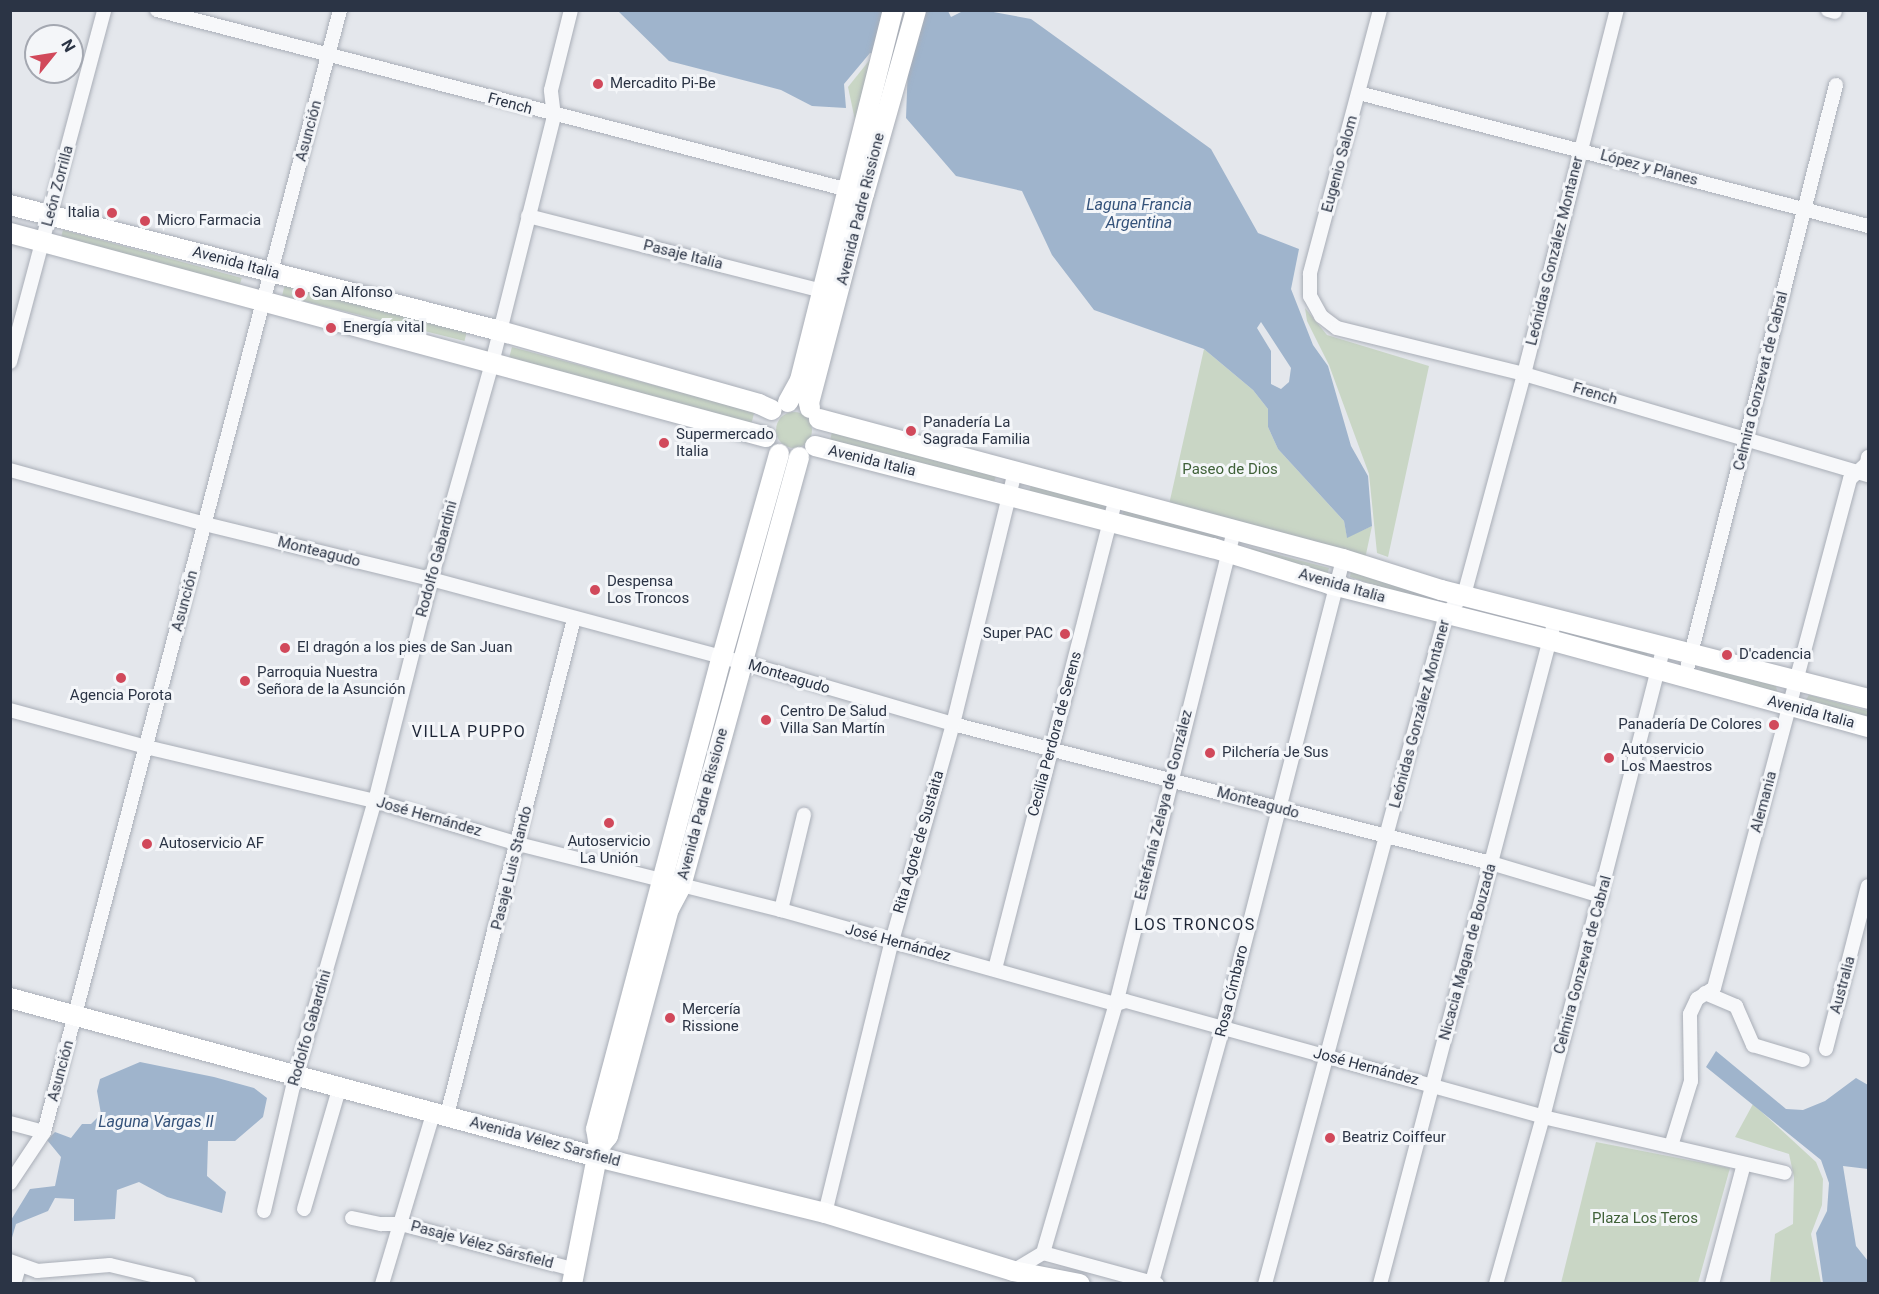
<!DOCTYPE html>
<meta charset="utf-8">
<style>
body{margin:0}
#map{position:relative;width:1879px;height:1294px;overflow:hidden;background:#e4e7ec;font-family:Roboto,sans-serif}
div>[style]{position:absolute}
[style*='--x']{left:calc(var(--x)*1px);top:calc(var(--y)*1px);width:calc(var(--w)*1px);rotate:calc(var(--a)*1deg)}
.green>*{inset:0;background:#c9d6c5;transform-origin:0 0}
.round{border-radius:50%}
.water>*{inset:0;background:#9fb4cc}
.roads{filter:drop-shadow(0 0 2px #a9aeb7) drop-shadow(0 0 2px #a9aeb7)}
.street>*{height:14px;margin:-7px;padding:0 7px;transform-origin:7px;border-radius:7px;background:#f7f8fa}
.secondary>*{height:20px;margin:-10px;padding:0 10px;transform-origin:10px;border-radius:10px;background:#fff}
.dots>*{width:16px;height:16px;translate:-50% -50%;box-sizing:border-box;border:3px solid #f4f6f9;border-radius:50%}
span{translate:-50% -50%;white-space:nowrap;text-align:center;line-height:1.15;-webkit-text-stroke:6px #f4f6f9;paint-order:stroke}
.poi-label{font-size:15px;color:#2b3445}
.left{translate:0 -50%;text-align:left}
.right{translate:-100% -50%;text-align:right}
.street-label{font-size:15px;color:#2b3445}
.park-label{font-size:15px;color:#3f6138}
.water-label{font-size:16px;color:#34527a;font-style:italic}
.neighbourhood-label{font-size:16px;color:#1d2536;letter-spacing:1.5px}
.frame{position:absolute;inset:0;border:12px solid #2b3445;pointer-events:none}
.north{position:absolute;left:24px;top:24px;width:60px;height:60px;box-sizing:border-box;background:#f4f6f9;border:2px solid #a4a8b1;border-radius:50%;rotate:60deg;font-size:16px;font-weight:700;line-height:24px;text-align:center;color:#2b3445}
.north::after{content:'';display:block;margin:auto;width:21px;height:27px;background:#d1495b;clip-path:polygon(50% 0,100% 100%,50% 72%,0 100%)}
</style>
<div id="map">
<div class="green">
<i style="clip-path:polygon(872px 57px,855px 120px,848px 87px)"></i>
<i style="left:63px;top:230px;width:185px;height:10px;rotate:15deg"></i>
<i style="left:285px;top:284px;width:188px;height:12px;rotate:14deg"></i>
<i style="clip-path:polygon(1305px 308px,1327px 335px,1429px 366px,1388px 557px,1377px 553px,1369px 474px,1329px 365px,1307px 321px)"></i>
<i style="left:512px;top:347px;width:251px;height:12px;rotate:15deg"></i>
<i style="clip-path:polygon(1204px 349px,1253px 390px,1268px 409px,1268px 427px,1278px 449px,1344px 521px,1347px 537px,1372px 526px,1365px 559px,1168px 509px)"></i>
<i class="round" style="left:776px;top:412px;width:36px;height:36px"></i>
<i style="clip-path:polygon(832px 432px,996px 476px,994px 483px,829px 445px)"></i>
<i style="left:1031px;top:485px;width:79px;height:9px;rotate:14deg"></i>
<i style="clip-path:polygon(1124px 509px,1219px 534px,1217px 543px,1122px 516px)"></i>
<i style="clip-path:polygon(1251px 548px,1329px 568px,1327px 576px,1248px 554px)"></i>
<i style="clip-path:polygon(1351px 571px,1434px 596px,1431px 603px,1350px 577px)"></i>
<i style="left:1565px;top:631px;width:85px;height:5px;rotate:14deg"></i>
<i style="clip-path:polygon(1702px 666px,1776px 686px,1777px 692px,1775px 693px,1698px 672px)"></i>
<i style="clip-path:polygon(1809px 695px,1868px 711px,1868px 719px,1805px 701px)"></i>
<i style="clip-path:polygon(1753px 1104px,1816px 1162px,1823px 1179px,1822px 1205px,1811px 1234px,1821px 1283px,1770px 1283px,1775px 1234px,1793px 1224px,1794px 1177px,1789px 1154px,1735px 1137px)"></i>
<i style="clip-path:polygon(1596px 1142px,1730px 1168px,1698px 1283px,1561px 1283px)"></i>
</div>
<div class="water">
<i style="clip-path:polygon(evenodd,884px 10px,886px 15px,918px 25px,923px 11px,948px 11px,951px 17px,963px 11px,988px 11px,1031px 19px,1211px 149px,1258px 233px,1299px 249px,1291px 289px,1313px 345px,1328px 366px,1351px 446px,1368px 476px,1372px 526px,1347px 538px,1344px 521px,1278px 449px,1268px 427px,1268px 409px,1253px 390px,1204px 349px,1094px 310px,1052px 255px,1022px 191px,956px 176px,906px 118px,908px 63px,904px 59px,870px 53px,844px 84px,846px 108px,812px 106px,781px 90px,669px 61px,618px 11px,884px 10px,1261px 322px,1291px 368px,1289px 382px,1281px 389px,1271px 384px,1271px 351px,1257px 328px,1261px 322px)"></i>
<i style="clip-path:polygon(1716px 1051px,1786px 1109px,1803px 1110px,1825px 1101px,1856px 1078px,1868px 1085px,1868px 1169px,1843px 1166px,1856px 1246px,1868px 1261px,1868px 1283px,1823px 1283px,1816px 1233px,1827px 1211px,1829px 1183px,1821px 1160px,1706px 1067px)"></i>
<i style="clip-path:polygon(140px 1062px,214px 1077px,254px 1088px,267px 1098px,263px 1117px,235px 1141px,208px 1141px,207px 1176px,226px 1192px,222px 1213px,167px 1197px,139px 1182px,117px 1190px,115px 1219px,74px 1221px,74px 1199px,55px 1198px,48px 1211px,16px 1224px,11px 1241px,11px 1220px,30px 1189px,55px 1186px,61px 1157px,47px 1140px,55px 1132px,71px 1138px,82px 1124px,91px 1124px,101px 1114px,97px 1091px,100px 1079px)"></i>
</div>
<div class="roads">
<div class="street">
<i style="--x:157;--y:10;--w:722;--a:14.59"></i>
<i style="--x:1380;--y:10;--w:273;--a:104.9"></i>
<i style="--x:1310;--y:274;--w:22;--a:90"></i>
<i style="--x:1310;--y:296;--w:23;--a:61"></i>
<i style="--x:1321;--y:316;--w:20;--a:37"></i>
<i style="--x:1337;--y:328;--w:193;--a:13.8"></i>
<i style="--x:1524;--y:374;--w:359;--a:16.4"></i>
<i style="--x:1828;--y:10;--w:7;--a:16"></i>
<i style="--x:1359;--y:93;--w:526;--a:14.64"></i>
<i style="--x:528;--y:216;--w:313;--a:14.3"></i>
<i style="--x:10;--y:362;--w:364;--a:-75"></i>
<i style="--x:10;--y:470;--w:202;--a:15.5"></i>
<i style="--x:205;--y:524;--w:233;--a:13.7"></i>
<i style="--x:431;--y:579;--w:321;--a:15"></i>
<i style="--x:741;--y:662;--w:221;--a:16.3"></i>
<i style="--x:953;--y:724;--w:556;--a:14.49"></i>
<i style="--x:1491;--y:863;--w:115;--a:16.7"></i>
<i style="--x:1685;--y:677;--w:611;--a:-75.69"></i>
<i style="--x:10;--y:710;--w:141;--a:15.2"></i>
<i style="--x:146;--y:747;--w:235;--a:13.3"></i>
<i style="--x:375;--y:801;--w:149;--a:16.7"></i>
<i style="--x:518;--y:844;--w:271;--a:14.1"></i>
<i style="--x:781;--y:910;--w:348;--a:15.7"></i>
<i style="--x:1116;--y:1004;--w:10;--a:-17"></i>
<i style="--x:1126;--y:1001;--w:433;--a:15.5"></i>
<i style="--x:1543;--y:1117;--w:248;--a:13"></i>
<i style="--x:781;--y:910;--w:98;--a:-76.4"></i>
<i style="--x:995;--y:969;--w:485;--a:-75.6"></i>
<i style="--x:1705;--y:993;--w:34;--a:23"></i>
<i style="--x:1736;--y:1006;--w:43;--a:66.4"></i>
<i style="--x:1753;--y:1045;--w:52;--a:16.7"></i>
<i style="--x:1826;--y:1049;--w:168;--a:-75.6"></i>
<i style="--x:447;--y:1115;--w:512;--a:-75.64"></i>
<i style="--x:10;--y:1123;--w:35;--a:15"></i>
<i style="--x:1671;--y:1146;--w:68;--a:-72.9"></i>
<i style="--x:1691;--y:1081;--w:67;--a:-90.9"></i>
<i style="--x:1690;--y:1014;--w:17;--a:-65"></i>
<i style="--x:1697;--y:999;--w:20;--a:-33"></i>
<i style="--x:1714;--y:988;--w:527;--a:-75.04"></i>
<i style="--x:1850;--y:479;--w:23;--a:-43"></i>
<i style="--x:1867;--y:463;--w:6;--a:-81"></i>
<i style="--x:10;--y:1183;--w:61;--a:-56.3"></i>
<i style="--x:44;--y:1132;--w:1160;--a:-75.22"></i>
<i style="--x:304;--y:1209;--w:128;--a:-73.7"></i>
<i style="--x:264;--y:1211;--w:141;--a:-76.9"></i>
<i style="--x:296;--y:1074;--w:284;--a:-73.9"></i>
<i style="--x:375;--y:801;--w:229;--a:-75.8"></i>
<i style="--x:431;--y:579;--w:224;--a:-74.2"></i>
<i style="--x:492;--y:363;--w:255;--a:-75.9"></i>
<i style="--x:554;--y:116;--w:26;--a:-97"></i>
<i style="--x:551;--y:90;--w:82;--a:-76"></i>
<i style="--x:825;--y:1213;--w:280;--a:-76.2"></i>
<i style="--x:892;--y:941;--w:225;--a:-74.3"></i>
<i style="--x:953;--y:724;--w:260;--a:-76.2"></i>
<i style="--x:352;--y:1218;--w:30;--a:12"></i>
<i style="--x:381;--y:1224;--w:20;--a:0"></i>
<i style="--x:401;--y:1224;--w:181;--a:14.7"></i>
<i style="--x:1043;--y:1253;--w:118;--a:15.2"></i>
<i style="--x:10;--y:1261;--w:29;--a:20"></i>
<i style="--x:37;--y:1271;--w:73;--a:-4.7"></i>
<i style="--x:110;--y:1265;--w:81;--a:13.5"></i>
<i style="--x:1013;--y:1271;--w:35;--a:-31"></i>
<i style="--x:1043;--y:1253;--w:259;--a:-73.7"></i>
<i style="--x:1116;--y:1004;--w:488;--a:-76"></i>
<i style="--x:1152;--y:1282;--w:265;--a:-74.4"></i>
<i style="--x:1223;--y:1027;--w:483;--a:-75.6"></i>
<i style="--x:14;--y:1284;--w:19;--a:-74"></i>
<i style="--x:382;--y:1284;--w:181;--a:-73.3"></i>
<i style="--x:1265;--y:1284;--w:694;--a:-74.88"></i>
<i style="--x:1446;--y:614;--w:26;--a:-47"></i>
<i style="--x:1464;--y:595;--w:229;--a:-74.8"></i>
<i style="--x:1524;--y:374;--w:376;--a:-75.7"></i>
<i style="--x:1380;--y:1284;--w:687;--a:-75.24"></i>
<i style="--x:1496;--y:1284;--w:173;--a:-74.3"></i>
<i style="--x:1543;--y:1117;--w:487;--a:-75.6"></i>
<i style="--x:1712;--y:1284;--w:124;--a:-75.1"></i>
</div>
<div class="secondary">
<i style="--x:10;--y:205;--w:506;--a:14.42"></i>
<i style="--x:500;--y:331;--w:269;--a:15.7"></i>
<i style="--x:759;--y:404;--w:14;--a:25"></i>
<i style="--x:10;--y:233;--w:783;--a:15.1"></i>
<i style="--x:788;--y:402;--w:25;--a:-61"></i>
<i style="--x:800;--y:380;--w:382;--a:-75.9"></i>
<i style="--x:810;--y:408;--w:5;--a:-101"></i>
<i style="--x:809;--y:403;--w:216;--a:-75.3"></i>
<i style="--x:864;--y:194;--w:191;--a:-74.2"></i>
<i style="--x:819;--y:419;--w:542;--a:14.96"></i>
<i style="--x:1343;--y:559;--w:103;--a:17.6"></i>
<i style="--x:1441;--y:590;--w:441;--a:14.3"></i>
<i style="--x:815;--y:446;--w:411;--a:14.4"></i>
<i style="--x:1213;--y:548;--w:121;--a:17.2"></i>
<i style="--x:1329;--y:584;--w:228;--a:14.2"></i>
<i style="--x:1550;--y:640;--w:330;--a:15.3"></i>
<i style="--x:10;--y:998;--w:608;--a:15.16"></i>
<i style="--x:597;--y:1157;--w:235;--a:13.8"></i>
<i style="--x:825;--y:1213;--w:197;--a:17.1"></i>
<i style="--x:1013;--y:1271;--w:68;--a:11"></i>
<i style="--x:599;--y:1147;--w:14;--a:-51"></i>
<i style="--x:608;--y:1136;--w:235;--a:-75"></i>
<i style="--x:669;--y:909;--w:26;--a:-62"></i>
<i style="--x:681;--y:886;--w:445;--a:-74.6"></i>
<i style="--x:572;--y:1284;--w:140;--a:-78.9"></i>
<i style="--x:599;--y:1147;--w:18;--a:-99"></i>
<i style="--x:596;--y:1129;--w:489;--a:-75.1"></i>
<i style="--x:722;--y:657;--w:211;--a:-74.3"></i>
</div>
</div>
<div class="dots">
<i style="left:598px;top:84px;background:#d1495b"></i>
<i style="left:112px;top:213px;background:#d1495b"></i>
<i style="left:145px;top:221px;background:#d1495b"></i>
<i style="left:300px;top:293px;background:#d1495b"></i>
<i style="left:331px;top:328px;background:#d1495b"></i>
<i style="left:911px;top:431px;background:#d1495b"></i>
<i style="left:664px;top:443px;background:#d1495b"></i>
<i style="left:595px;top:590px;background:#d1495b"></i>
<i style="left:1065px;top:634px;background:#d1495b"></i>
<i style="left:285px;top:648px;background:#d1495b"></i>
<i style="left:1727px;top:655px;background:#d1495b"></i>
<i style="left:121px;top:678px;background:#d1495b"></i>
<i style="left:245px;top:681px;background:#d1495b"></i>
<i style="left:766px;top:720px;background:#d1495b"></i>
<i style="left:1774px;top:725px;background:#d1495b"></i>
<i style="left:1210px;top:753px;background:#d1495b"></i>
<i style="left:1609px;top:758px;background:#d1495b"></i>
<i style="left:609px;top:823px;background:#d1495b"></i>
<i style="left:147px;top:844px;background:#d1495b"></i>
<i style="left:670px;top:1018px;background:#d1495b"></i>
<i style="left:1330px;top:1138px;background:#d1495b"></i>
</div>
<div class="poi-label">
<span class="left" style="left:610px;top:84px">Mercadito Pi-Be</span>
<span class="right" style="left:100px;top:213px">Italia</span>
<span class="left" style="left:157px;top:221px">Micro Farmacia</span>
<span class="left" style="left:312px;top:293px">San Alfonso</span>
<span class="left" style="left:343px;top:328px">Energía vital</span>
<span class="left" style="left:923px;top:431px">Panadería La<br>Sagrada Familia</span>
<span class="left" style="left:676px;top:443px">Supermercado<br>Italia</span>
<span class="left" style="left:607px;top:590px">Despensa<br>Los Troncos</span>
<span class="right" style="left:1053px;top:634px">Super PAC</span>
<span class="left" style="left:297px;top:648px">El dragón a los pies de San Juan</span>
<span class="left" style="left:1739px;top:655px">D'cadencia</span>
<span class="left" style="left:257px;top:681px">Parroquia Nuestra<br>Señora de la Asunción</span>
<span style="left:121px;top:696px">Agencia Porota</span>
<span class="left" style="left:780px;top:720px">Centro De Salud<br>Villa San Martín</span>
<span class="right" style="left:1762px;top:725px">Panadería De Colores</span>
<span class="left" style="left:1621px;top:758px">Autoservicio<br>Los Maestros</span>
<span class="left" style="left:1222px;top:753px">Pilchería Je Sus</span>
<span style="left:609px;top:850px">Autoservicio<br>La Unión</span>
<span class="left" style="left:159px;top:844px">Autoservicio AF</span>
<span class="left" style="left:682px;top:1018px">Mercería<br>Rissione</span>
<span class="left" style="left:1342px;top:1138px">Beatriz Coiffeur</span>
</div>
<div class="street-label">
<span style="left:510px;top:104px;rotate:15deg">French</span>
<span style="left:309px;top:131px;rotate:-75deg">Asunción</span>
<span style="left:1340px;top:164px;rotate:-75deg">Eugenio Salom</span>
<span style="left:1649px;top:168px;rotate:15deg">López y Planes</span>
<span style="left:58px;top:186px;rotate:-75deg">León Zorrilla</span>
<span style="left:861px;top:209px;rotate:-76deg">Avenida Padre Rissione</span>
<span style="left:1555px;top:251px;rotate:-76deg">Leónidas González Montaner</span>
<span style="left:683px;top:255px;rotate:14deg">Pasaje Italia</span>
<span style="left:236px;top:263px;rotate:15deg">Avenida Italia</span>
<span style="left:1761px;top:381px;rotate:-76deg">Celmira Gonzevat de Cabral</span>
<span style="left:1595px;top:394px;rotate:16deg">French</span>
<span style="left:872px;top:461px;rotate:14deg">Avenida Italia</span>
<span style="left:319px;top:552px;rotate:14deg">Monteagudo</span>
<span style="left:437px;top:559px;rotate:-75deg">Rodolfo Gabardini</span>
<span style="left:1342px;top:586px;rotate:16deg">Avenida Italia</span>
<span style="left:185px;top:601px;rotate:-75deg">Asunción</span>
<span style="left:789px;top:677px;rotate:17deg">Monteagudo</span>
<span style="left:1811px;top:712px;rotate:15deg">Avenida Italia</span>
<span style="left:1420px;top:714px;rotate:-75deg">Leónidas González Montaner</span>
<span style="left:1055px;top:734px;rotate:-75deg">Cecilia Perdora de Serens</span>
<span style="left:1764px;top:802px;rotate:-75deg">Alemania</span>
<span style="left:1258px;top:803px;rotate:15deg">Monteagudo</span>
<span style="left:703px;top:804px;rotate:-75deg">Avenida Padre Rissione</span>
<span style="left:1164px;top:805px;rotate:-76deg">Estefanía Zelaya de González</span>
<span style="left:429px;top:817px;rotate:16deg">José Hernández</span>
<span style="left:919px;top:842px;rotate:-74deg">Rita Agote de Sustaita</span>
<span style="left:512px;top:868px;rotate:-76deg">Pasaje Luis Stando</span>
<span style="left:898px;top:943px;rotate:15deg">José Hernández</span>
<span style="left:1468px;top:952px;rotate:-75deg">Nicacia Magan de Bouzada</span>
<span style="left:1583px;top:965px;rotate:-75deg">Celmira Gonzevat de Cabral</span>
<span style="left:1843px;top:985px;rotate:-75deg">Australia</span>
<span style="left:1232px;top:991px;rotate:-76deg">Rosa Címbaro</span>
<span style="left:310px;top:1028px;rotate:-74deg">Rodolfo Gabardini</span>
<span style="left:1366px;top:1067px;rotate:15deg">José Hernández</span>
<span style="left:61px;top:1071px;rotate:-75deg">Asunción</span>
<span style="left:545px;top:1142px;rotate:15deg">Avenida Vélez Sarsfield</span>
<span style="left:482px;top:1245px;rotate:15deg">Pasaje Vélez Sársfield</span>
</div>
<div class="park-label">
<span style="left:1230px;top:470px">Paseo de Dios</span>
<span style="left:1645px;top:1219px">Plaza Los Teros</span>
</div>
<div class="water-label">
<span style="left:1139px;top:214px">Laguna Francia<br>Argentina</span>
<span style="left:156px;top:1122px">Laguna Vargas II</span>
</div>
<div class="neighbourhood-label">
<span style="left:469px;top:732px">VILLA PUPPO</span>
<span style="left:1195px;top:925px">LOS TRONCOS</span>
</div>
<div class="frame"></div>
<div class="north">N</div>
</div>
